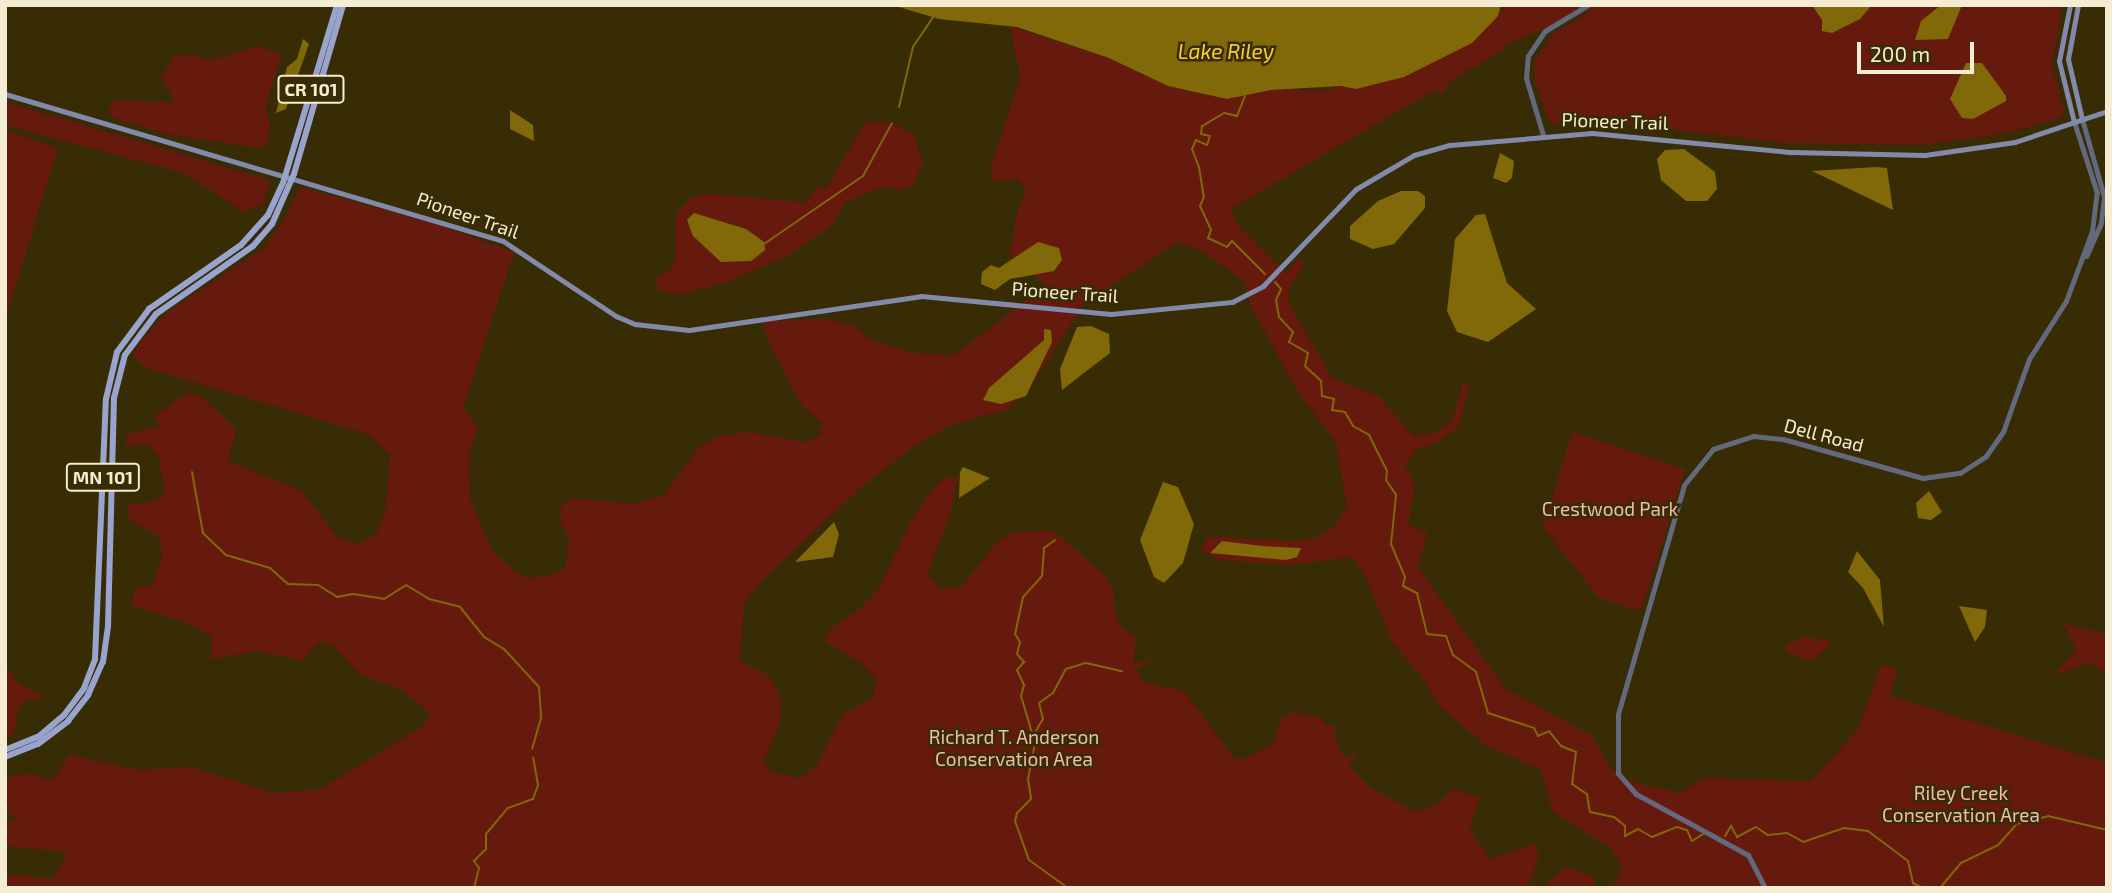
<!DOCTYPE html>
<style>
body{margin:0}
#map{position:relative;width:2112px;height:893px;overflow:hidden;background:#382c04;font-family:"Exo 2",sans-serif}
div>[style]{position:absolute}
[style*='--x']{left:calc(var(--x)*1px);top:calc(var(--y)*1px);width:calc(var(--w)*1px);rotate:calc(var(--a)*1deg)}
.green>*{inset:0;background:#661a0d}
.water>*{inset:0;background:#816809}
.stream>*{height:2px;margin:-1px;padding:0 1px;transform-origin:1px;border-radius:1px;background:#816809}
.tertiary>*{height:5px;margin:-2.5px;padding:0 2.5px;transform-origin:2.5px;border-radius:2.5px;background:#63697d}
.secondary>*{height:5px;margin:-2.5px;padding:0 2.5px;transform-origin:2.5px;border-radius:2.5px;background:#818aaa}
.primary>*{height:6px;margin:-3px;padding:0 3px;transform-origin:3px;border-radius:3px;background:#98a4cd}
span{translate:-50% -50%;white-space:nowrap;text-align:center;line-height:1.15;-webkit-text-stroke:5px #382c04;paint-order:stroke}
.shield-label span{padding:2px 5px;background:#382c04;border:2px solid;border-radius:5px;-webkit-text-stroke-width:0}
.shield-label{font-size:18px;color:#f5edd3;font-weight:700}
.street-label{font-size:19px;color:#f5edd3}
.park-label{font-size:19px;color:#f0bbaf}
.water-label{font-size:21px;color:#f8ce39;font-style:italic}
.frame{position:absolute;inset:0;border:7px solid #f5edd3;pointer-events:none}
.scale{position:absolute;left:1857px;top:42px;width:117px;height:32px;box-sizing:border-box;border:4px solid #f5edd3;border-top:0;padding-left:9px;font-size:21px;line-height:24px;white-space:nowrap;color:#f5edd3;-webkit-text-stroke:5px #382c04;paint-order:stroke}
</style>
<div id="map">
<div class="green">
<i style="clip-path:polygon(1506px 5px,2062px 5px,2052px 65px,2064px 111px,2061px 118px,2007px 133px,1919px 145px,1787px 143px,1636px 125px,1553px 124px,1548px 120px,1535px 81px,1534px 62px,1552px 35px,1596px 8px,1504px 45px,1505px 49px,1450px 81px,1442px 93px,1431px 92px,1231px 209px,1239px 226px,1286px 273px,1299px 258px,1305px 264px,1289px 287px,1288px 302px,1332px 378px,1378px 396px,1414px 436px,1436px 432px,1452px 421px,1463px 384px,1470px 385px,1459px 426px,1437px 443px,1417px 449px,1405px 465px,1415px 485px,1408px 525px,1427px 532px,1418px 567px,1506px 689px,1591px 735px,1612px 769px,1636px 783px,1680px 793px,1704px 778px,1811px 781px,1858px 729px,1881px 664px,1897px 669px,1890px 696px,2107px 763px,2107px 888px,1612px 888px,1623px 866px,1609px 847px,1553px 812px,1540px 769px,1488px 747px,1440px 707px,1421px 676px,1392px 642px,1366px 577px,1352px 557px,1290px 565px,1220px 560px,1200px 550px,1208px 537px,1301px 541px,1317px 537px,1334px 527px,1347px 508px,1335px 440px,1299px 394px,1251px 306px,1245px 282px,1204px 252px,1177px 242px,1084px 304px,1029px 388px,1008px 409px,951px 425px,914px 446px,865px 484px,761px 581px,744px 603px,740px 661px,768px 675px,781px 696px,780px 723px,763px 763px,772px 773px,800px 778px,816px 766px,843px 714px,872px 698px,877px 680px,861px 663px,826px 642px,827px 631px,860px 609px,879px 588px,912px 519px,937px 484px,947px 477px,958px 477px,949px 518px,927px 574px,940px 589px,961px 587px,998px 541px,1014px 532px,1052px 530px,1105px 575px,1113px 591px,1117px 619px,1124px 630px,1136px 636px,1134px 664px,1156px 658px,1136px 669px,1143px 682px,1184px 691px,1235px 759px,1244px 759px,1274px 743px,1281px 719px,1292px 712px,1324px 719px,1323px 725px,1334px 725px,1337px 746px,1345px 758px,1359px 752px,1349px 765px,1372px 789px,1415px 811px,1436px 805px,1454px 789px,1479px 797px,1470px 831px,1491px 859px,1534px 844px,1539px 855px,1528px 888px,5px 888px,5px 874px,53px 879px,67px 852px,5px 846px,5px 819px,19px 822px,5px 810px,5px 778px,25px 774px,53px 779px,69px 755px,139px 770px,189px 767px,275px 793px,321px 789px,421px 727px,431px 714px,404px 691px,359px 674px,334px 646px,320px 641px,303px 661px,259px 651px,211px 659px,212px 638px,195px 626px,131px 605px,136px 587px,152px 585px,162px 558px,159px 537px,127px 518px,128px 504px,154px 502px,165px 494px,159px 457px,147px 445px,126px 446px,127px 434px,160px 426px,155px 416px,187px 393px,201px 396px,236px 429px,228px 461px,301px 491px,338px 537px,359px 544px,376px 535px,385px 510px,390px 455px,367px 434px,147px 368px,133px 356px,140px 342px,167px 313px,263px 248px,286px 217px,301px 187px,438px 225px,514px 252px,463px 408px,478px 427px,469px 456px,470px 499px,493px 552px,517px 573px,529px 578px,550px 575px,565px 568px,569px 538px,561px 523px,561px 506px,572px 498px,631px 504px,663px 496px,700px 446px,719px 436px,748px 432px,808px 442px,820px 434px,822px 423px,802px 406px,772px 348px,763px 324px,769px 321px,825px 319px,855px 326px,871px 340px,913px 353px,954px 355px,1046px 286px,1010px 253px,1018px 208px,1027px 191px,1017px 179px,994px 181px,990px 171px,1020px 76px,1010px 26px,1109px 58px,1168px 86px,1227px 99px,1271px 90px,1324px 90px,1341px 86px,1356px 89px,1391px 80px,1498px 16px)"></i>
<i style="clip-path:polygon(258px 46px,282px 54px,265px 108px,270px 120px,269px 140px,262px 148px,166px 134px,113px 118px,109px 112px,112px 102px,120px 100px,175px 103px,161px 77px,174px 56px,185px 54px,211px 60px)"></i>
<i style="clip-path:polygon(5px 102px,270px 180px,263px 204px,244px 212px,184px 173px,5px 125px)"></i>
<i style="clip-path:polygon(870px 121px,894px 123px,914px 135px,923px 162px,913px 185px,901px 190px,883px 187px,847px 201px,829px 228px,787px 256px,727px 282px,679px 295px,658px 291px,656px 278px,671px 269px,675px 258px,676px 214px,691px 197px,706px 194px,806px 202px,817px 186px,827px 188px,864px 124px)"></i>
<i style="clip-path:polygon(5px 130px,58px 148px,5px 321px)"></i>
<i style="clip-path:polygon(1572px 432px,1685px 469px,1641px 611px,1599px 598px,1543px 527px)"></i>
<i style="clip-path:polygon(2064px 624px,2107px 634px,2107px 673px,2090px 663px,2054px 675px,2076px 650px)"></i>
<i style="clip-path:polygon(1804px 637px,1827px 640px,1831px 644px,1811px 661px,1788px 653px,1786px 645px)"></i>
<i style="clip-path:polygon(5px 665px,19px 684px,47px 698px,26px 700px,19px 706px,14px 734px,5px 739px)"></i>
<i style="clip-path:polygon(1565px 866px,1594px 877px,1594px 888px,1543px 888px)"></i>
</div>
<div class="water">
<i style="clip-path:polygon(892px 5px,1501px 5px,1498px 16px,1472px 43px,1404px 77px,1356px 89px,1341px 86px,1271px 90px,1227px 99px,1168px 86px,1109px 58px,1017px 27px,939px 19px)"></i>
<i style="clip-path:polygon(1812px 5px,1872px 5px,1860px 19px,1832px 33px,1822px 31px,1822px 20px)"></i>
<i style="clip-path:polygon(1941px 5px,1962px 5px,1948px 39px,1915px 40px,1921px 21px)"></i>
<i style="clip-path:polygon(303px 39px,309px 44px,286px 109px,276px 113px,287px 67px,297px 59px)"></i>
<i style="clip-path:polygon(1966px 63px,1982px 63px,2006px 96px,2006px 101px,1973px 119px,1962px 118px,1950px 99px)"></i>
<i style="clip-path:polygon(510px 110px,533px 125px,534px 141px,510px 129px)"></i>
<i style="clip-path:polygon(1684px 149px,1715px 172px,1717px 189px,1707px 201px,1686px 201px,1661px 180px,1657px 159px,1665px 150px)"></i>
<i style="clip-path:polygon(1500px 153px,1514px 161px,1512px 178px,1506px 183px,1493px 178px)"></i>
<i style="clip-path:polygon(1887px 168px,1893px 210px,1812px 171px,1876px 167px)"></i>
<i style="clip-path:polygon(1418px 191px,1425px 196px,1425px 208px,1394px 244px,1373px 249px,1350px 239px,1350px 226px,1378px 201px,1401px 191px)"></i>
<i style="clip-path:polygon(694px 213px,746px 229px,764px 242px,765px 250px,751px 261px,721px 262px,693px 236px,687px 220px)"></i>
<i style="clip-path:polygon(1485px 214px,1507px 283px,1536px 309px,1488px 342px,1457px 332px,1447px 311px,1455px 239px,1476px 215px)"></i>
<i style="clip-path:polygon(1038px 242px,1059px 248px,1062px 260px,1054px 271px,1010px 279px,995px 290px,981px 284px,982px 272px,991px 265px,999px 268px)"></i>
<i style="clip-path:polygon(1091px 326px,1109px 334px,1110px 353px,1062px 390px,1060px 369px,1077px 327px)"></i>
<i style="clip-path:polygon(1044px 329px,1051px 330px,1052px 342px,1026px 396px,1001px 404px,983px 400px,989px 388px,1044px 340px)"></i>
<i style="clip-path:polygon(963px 467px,990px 478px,959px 498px,960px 472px)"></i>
<i style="clip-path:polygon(1163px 482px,1178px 487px,1194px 524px,1183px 563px,1164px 583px,1154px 577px,1140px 540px)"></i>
<i style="clip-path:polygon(1929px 491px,1942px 512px,1931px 520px,1918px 518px,1916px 503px)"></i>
<i style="clip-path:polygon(834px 522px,839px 534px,833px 557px,795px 562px)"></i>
<i style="clip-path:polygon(1222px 541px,1262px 546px,1301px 548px,1297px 557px,1286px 560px,1210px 553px)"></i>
<i style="clip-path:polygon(1857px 551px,1880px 580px,1884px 627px,1863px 588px,1848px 572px)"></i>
<i style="clip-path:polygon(1959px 606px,1987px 610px,1985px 627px,1975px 642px)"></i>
</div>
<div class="stream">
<i style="--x:1245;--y:96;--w:22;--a:112"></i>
<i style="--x:1237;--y:116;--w:13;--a:-167"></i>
<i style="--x:1224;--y:113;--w:26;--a:149"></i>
<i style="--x:1202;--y:126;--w:8;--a:97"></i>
<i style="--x:1201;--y:134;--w:9;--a:13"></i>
<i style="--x:1210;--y:136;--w:9;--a:108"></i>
<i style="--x:1207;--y:145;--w:12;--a:-156"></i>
<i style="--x:1196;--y:140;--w:10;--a:114"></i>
<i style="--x:1192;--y:149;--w:19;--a:69"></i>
<i style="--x:1199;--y:167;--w:30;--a:81"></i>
<i style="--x:1204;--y:197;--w:10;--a:114"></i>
<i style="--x:1200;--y:206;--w:26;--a:65"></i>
<i style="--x:1211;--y:230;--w:9;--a:111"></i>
<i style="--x:1208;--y:238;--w:21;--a:25"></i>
<i style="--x:1227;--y:247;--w:8;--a:-50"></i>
<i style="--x:1232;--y:241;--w:47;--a:45"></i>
<i style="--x:899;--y:107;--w:62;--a:-76.9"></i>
<i style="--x:913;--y:47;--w:36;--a:-56"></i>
<i style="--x:764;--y:244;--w:120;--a:-34.5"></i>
<i style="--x:863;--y:176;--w:60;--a:-61.3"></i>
<i style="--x:1275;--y:282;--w:9;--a:49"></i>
<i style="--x:1281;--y:289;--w:12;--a:114"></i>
<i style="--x:1276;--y:300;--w:17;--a:80"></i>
<i style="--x:1279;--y:317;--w:21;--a:47"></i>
<i style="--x:1293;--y:332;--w:11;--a:112"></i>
<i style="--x:1289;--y:342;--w:22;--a:30"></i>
<i style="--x:1308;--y:353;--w:13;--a:103"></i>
<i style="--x:1305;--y:366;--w:22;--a:43"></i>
<i style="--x:1321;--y:381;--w:15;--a:86"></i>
<i style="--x:1322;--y:396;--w:12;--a:14"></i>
<i style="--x:1334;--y:399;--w:11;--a:100"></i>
<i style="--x:1332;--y:410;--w:13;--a:9"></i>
<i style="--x:1345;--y:412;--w:16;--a:60"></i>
<i style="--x:1353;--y:426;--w:18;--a:29"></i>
<i style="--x:1369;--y:435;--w:40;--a:63.4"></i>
<i style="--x:1387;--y:471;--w:9;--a:96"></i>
<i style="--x:1386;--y:480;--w:18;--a:56"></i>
<i style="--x:1396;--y:495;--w:49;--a:95.8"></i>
<i style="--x:1391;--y:544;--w:36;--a:67"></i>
<i style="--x:1405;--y:577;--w:9;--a:103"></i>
<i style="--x:1403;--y:586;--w:16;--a:27"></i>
<i style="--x:1417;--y:593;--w:42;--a:76.3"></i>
<i style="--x:1427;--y:634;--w:19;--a:6"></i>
<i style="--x:1446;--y:636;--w:20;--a:70"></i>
<i style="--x:1453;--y:655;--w:29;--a:36"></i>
<i style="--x:1476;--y:672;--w:43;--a:73.7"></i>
<i style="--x:1488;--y:713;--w:48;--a:18.1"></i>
<i style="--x:1534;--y:728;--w:9;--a:63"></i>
<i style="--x:1538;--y:736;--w:12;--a:-24"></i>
<i style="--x:1549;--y:731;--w:19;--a:51"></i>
<i style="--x:1561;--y:746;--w:16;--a:22"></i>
<i style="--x:1576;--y:752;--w:32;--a:97"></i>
<i style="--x:1572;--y:784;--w:18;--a:34"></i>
<i style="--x:1587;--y:794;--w:18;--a:81"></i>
<i style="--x:1590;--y:812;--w:25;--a:12"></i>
<i style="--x:1614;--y:817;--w:14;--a:39"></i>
<i style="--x:1625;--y:826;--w:10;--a:90"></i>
<i style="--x:1625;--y:836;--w:15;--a:-28"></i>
<i style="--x:1638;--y:829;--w:16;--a:30"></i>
<i style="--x:1652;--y:837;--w:27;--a:-22"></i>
<i style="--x:1677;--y:827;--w:10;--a:17"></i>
<i style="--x:1687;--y:830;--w:12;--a:66"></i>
<i style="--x:1692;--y:841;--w:13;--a:-32"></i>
<i style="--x:192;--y:472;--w:62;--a:79.8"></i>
<i style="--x:203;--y:533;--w:32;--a:44"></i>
<i style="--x:226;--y:555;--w:46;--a:16.5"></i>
<i style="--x:270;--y:568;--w:24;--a:42"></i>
<i style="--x:288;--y:584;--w:30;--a:2"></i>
<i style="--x:318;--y:585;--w:22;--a:32"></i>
<i style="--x:337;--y:597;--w:16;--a:-11"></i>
<i style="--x:353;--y:594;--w:31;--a:9"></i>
<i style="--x:384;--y:599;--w:26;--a:-32"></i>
<i style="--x:406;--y:585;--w:27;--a:31"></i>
<i style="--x:429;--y:599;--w:32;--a:14"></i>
<i style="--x:460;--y:607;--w:38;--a:51"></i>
<i style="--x:484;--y:637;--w:23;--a:31"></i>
<i style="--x:504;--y:649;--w:52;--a:47.4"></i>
<i style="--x:539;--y:687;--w:31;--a:86"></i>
<i style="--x:541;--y:718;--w:32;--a:106"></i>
<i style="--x:1055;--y:540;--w:14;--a:144"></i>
<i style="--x:1044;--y:548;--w:28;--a:94"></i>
<i style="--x:1042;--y:576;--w:28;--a:132"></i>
<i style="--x:1023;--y:597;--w:38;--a:102"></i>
<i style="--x:1015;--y:634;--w:9;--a:58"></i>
<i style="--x:1020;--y:642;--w:12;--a:104"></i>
<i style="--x:1017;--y:654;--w:11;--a:49"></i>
<i style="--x:1024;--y:662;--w:11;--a:131"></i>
<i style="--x:1017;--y:670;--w:17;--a:65"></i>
<i style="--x:1024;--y:685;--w:11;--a:105"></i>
<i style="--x:1021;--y:696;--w:49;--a:73.4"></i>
<i style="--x:1035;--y:743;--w:37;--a:101"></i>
<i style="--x:1028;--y:779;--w:20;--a:81"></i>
<i style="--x:1031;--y:799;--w:20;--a:135"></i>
<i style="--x:1017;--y:813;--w:8;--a:104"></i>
<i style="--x:1015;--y:821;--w:41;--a:70.3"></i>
<i style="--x:1029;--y:860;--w:48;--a:35.7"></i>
<i style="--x:1033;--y:736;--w:20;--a:-60"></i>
<i style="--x:1043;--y:719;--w:16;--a:-104"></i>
<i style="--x:1039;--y:703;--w:17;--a:-36"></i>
<i style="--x:1053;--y:693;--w:27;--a:-62"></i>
<i style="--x:1066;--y:669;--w:21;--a:-17"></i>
<i style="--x:1086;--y:663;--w:37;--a:13"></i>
<i style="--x:1725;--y:836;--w:12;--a:-59"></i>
<i style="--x:1731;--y:826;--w:13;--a:61"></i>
<i style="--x:1737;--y:837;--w:21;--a:-28"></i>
<i style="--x:1756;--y:827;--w:14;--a:34"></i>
<i style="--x:1768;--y:835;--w:19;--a:-6"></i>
<i style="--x:1787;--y:833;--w:18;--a:29"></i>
<i style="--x:1803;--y:842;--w:43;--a:-18.9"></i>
<i style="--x:1844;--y:828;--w:24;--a:7"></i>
<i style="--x:1868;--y:831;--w:50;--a:36.9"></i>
<i style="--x:1908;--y:861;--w:23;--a:77"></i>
<i style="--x:1913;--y:883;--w:11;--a:27"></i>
<i style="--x:474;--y:888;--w:21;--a:-76"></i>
<i style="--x:479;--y:868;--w:9;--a:-126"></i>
<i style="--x:474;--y:861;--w:17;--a:-45"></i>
<i style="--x:486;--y:849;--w:15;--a:-90"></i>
<i style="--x:486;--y:834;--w:34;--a:-50"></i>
<i style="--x:508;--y:808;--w:27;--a:-20"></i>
<i style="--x:533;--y:799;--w:15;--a:-70"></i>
<i style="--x:538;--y:785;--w:28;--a:-100"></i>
<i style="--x:1940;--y:888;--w:33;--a:-50"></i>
<i style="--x:1961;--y:863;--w:41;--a:-25.9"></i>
<i style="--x:1998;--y:845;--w:28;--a:-48"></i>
<i style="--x:2017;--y:824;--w:32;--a:-14"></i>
<i style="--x:2048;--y:816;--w:61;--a:13.3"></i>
</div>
<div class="tertiary">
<i style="--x:2082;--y:119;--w:81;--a:74.2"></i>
<i style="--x:2104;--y:197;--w:26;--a:97"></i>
<i style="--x:2101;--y:223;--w:36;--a:114"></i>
<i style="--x:1543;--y:135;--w:59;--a:-106.6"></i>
<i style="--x:1526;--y:78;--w:22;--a:-85"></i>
<i style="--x:1528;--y:56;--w:30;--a:-56"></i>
<i style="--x:1545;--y:31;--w:50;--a:-31.2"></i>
<i style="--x:1765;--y:888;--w:37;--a:-117"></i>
<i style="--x:1748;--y:855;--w:128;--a:-151.4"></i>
<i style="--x:1636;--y:794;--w:28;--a:-131"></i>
<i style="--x:1618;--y:773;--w:59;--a:-90"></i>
<i style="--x:1618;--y:714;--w:238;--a:-73.9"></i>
<i style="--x:1684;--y:485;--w:46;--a:-51.1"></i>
<i style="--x:1713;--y:449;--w:42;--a:-18"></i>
<i style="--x:1753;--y:436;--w:30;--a:6"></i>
<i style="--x:1783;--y:439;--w:145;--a:15.6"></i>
<i style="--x:1923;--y:478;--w:37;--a:-8"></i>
<i style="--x:1960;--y:473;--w:31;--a:-33"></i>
<i style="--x:1986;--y:456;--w:29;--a:-55"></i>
<i style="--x:2003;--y:432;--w:77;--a:-70.4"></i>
<i style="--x:2029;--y:359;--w:69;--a:-57.5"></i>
<i style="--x:2066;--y:301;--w:75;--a:-69.6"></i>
<i style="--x:2092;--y:231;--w:38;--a:-83"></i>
<i style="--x:2097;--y:193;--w:75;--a:-107.9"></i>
</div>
<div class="secondary">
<i style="--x:2070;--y:5;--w:57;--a:101.1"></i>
<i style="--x:2059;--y:61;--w:63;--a:76.2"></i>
<i style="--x:2078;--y:5;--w:55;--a:100.5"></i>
<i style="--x:2068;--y:59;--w:62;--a:76.9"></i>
<i style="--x:5;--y:94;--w:519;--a:16.45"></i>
<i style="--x:503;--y:241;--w:136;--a:33.6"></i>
<i style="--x:616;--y:316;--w:21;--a:23"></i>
<i style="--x:635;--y:324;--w:54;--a:6.3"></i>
<i style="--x:689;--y:330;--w:234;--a:-8.3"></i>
<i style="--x:921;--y:296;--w:191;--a:5.4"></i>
<i style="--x:1111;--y:314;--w:122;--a:-5.7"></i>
<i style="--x:1232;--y:302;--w:35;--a:-27"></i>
<i style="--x:1263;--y:286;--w:134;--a:-46.2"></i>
<i style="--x:1356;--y:189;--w:67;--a:-30.4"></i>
<i style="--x:1414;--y:155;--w:37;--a:-16"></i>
<i style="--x:1450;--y:145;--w:143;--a:-4.8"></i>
<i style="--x:1592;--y:133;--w:200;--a:5.5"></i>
<i style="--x:1791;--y:152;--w:134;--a:1.3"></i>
<i style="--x:1925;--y:155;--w:91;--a:-8.2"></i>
<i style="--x:2015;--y:142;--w:97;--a:-18.6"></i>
</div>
<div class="primary">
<i style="--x:5;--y:750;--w:35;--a:-22"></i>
<i style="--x:38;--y:737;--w:34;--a:-40"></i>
<i style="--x:64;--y:715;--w:34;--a:-53"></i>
<i style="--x:84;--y:688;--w:31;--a:-69"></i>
<i style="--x:95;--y:659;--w:260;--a:-87.6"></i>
<i style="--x:106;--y:399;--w:48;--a:-76.8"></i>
<i style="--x:117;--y:352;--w:54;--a:-53.3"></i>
<i style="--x:149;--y:309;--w:112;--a:-34.8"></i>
<i style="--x:241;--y:245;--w:40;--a:-48"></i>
<i style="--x:268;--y:215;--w:35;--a:-65"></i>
<i style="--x:283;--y:183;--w:186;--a:-73.1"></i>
<i style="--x:5;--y:757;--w:35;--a:-22"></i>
<i style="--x:38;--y:744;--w:38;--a:-37"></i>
<i style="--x:68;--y:721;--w:33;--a:-52"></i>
<i style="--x:88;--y:695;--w:36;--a:-66"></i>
<i style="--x:103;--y:662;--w:35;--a:-82"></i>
<i style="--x:108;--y:627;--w:229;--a:-88.5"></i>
<i style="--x:114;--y:398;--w:44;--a:-75.7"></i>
<i style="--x:125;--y:355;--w:51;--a:-52.9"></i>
<i style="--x:156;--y:314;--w:118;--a:-35"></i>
<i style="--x:253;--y:246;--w:29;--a:-49"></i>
<i style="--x:272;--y:224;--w:55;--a:-66.3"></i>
<i style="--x:294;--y:174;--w:176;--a:-73.8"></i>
</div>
<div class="shield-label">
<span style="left:311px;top:89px">CR 101</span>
<span style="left:103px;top:477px">MN 101</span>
</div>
<div class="street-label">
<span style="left:1615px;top:121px;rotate:2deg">Pioneer Trail</span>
<span style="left:468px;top:215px;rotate:19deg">Pioneer Trail</span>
<span style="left:1065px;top:292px;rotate:4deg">Pioneer Trail</span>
<span style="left:1824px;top:435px;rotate:15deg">Dell Road</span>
</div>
<div class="park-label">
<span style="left:1610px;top:509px">Crestwood Park</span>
<span style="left:1014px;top:748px">Richard T. Anderson<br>Conservation Area</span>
<span style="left:1961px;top:804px">Riley Creek<br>Conservation Area</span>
</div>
<div class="water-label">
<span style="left:1226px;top:51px">Lake Riley</span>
</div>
<div class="frame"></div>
<div class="scale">200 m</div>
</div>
